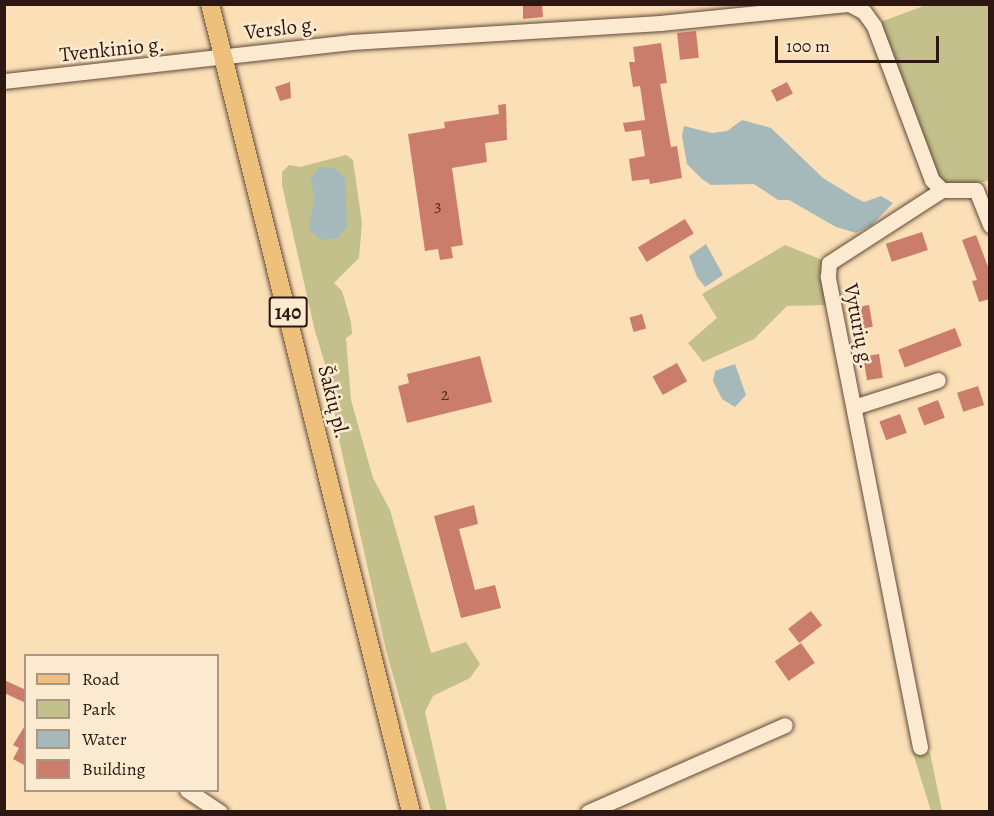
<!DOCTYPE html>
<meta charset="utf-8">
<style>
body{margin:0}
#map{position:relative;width:994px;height:816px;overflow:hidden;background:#fbdfb6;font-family:Alegreya,serif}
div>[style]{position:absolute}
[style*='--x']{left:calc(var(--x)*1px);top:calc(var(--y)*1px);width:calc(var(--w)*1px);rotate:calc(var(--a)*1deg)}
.green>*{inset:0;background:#c3c08b}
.water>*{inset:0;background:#a5b9ba}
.building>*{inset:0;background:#ca7d6a;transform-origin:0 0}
.roads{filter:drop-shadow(0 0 2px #60493a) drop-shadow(0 0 2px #60493a)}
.minor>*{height:15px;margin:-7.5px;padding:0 7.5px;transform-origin:7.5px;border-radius:7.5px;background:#fcead0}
.major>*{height:18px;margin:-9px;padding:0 9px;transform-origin:9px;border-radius:9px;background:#eec07b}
span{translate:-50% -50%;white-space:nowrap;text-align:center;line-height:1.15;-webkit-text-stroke:5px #fcead0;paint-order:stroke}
.number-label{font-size:18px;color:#543026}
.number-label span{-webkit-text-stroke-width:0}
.shield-label span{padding:2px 4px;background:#fcead0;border:2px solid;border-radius:4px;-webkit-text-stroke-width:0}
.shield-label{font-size:20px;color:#2d1710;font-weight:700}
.street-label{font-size:21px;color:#2d1710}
.frame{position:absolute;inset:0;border:6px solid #2d1710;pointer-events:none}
.legend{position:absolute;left:24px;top:654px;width:195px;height:138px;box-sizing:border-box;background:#fcead0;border:2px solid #a99683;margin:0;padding:8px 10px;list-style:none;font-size:18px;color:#2d1710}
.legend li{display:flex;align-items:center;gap:12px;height:30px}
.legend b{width:30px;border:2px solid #a99683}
.scale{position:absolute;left:775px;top:36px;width:164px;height:27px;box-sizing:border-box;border:3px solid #2d1710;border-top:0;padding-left:8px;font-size:18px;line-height:21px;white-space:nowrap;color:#2d1710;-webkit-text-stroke:4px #fcead0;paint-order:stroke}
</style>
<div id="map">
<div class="green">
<i style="clip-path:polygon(926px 5px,989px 5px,989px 181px,933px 189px,867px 27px)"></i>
<i style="clip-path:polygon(346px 155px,353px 160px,362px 223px,359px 258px,334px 283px,342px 291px,351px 322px,352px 334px,346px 338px,351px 400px,373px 478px,390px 510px,431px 653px,466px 642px,480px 664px,470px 678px,433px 696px,425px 712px,447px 811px,431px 811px,386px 650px,338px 435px,329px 377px,315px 331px,282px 185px,282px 172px,289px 165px,300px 167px)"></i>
<i style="clip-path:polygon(785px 245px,825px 261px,827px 305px,787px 306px,754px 339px,703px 362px,688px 343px,717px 318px,702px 294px)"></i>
<i style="clip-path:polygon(912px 750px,930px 753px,942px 811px,931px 811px)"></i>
</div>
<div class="water">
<i style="clip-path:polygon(742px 120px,771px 128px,823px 178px,854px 197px,864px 202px,881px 196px,893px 203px,872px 225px,856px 233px,836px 227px,789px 200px,778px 200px,754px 184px,711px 185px,702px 179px,687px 164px,682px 136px,684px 126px,712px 133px,727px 131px)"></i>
<i style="clip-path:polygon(319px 167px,334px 168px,345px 178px,347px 226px,338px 238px,321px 240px,309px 229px,314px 195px,310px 179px)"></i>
<i style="clip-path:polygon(706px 244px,723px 275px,705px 287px,697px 277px,689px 256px)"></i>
<i style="clip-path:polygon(735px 364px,746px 395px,735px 407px,722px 399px,713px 381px,715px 371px)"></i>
</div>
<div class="building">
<i style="clip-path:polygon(523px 4px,542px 4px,543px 17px,523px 19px)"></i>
<i style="left:696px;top:31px;width:27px;height:19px;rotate:84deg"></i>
<i style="clip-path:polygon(661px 43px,667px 83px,660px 84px,671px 147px,677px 146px,682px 178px,650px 184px,649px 179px,632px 181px,629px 159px,645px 156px,641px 130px,625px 132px,623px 123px,645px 120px,640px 86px,633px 87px,629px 62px,635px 62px,633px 47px)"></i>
<i style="clip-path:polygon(290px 82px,291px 98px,280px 101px,275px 87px)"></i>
<i style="left:787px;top:82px;width:13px;height:18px;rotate:63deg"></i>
<i style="clip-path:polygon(506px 104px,507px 140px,485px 143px,487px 162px,452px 168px,463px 245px,451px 247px,453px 258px,440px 260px,438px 249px,425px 251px,408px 134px,445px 128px,444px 122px,499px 114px,498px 105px)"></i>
<i style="left:685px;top:219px;width:17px;height:55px;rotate:59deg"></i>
<i style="left:922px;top:232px;width:19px;height:38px;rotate:72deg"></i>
<i style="clip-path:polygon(976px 235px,990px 272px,990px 299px,979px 302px,972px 281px,977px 280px,962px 240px)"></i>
<i style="left:869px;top:305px;width:22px;height:15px;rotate:80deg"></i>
<i style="left:642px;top:314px;width:15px;height:13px;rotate:74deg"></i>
<i style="left:955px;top:328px;width:19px;height:61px;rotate:69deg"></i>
<i style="left:879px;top:354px;width:24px;height:16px;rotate:81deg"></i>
<i style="clip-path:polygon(480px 356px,492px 402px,407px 423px,398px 386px,409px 383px,407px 374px)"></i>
<i style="left:677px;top:363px;width:21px;height:28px;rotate:61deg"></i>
<i style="left:978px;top:386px;width:20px;height:22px;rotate:72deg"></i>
<i style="left:938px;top:400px;width:19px;height:22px;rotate:69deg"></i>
<i style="left:900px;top:414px;width:20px;height:22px;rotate:70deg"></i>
<i style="clip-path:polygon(474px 505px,478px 524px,459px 529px,475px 590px,495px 585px,501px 608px,461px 618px,434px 516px)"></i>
<i style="left:811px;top:611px;width:18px;height:29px;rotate:52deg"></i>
<i style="left:801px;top:643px;width:24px;height:32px;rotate:55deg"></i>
<i style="clip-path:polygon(4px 680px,26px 690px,26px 703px,4px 693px)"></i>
<i style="clip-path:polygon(26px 724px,26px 766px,13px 759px,19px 748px,13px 745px)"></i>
</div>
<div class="roads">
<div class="minor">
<i style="--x:849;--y:4;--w:17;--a:28"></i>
<i style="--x:864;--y:12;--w:17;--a:54"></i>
<i style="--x:874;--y:26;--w:165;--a:69.4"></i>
<i style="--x:932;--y:180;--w:14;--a:45"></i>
<i style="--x:4;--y:81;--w:349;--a:-6.4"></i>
<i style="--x:351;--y:42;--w:310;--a:-3.5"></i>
<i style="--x:660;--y:23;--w:188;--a:-5.8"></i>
<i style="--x:942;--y:190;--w:34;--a:0"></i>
<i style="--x:976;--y:190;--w:38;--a:68"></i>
<i style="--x:854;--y:407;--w:88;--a:-17.8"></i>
<i style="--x:920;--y:747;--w:480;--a:-101.1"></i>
<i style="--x:828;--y:276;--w:13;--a:-86"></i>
<i style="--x:829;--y:263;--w:135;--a:-32.9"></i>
<i style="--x:187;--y:790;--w:40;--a:34"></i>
<i style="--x:588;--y:812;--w:215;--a:-23.8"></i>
</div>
<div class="major">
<i style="--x:210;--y:4;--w:833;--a:76.03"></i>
</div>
</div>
<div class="number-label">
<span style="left:438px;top:205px">3</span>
<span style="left:445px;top:394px">2</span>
</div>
<div class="shield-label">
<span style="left:288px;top:312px">140</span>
</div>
<div class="street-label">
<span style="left:281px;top:28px;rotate:-7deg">Verslo g.</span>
<span style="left:112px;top:49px;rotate:-6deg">Tvenkinio g.</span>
<span style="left:859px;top:326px;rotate:79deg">Vyturių g.</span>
<span style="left:334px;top:402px;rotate:76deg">Šakių pl.</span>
</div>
<div class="frame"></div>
<ul class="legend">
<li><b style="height:8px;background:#eec07b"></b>Road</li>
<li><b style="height:16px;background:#c3c08b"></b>Park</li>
<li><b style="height:16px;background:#a5b9ba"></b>Water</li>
<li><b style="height:16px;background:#ca7d6a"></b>Building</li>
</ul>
<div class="scale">100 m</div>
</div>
